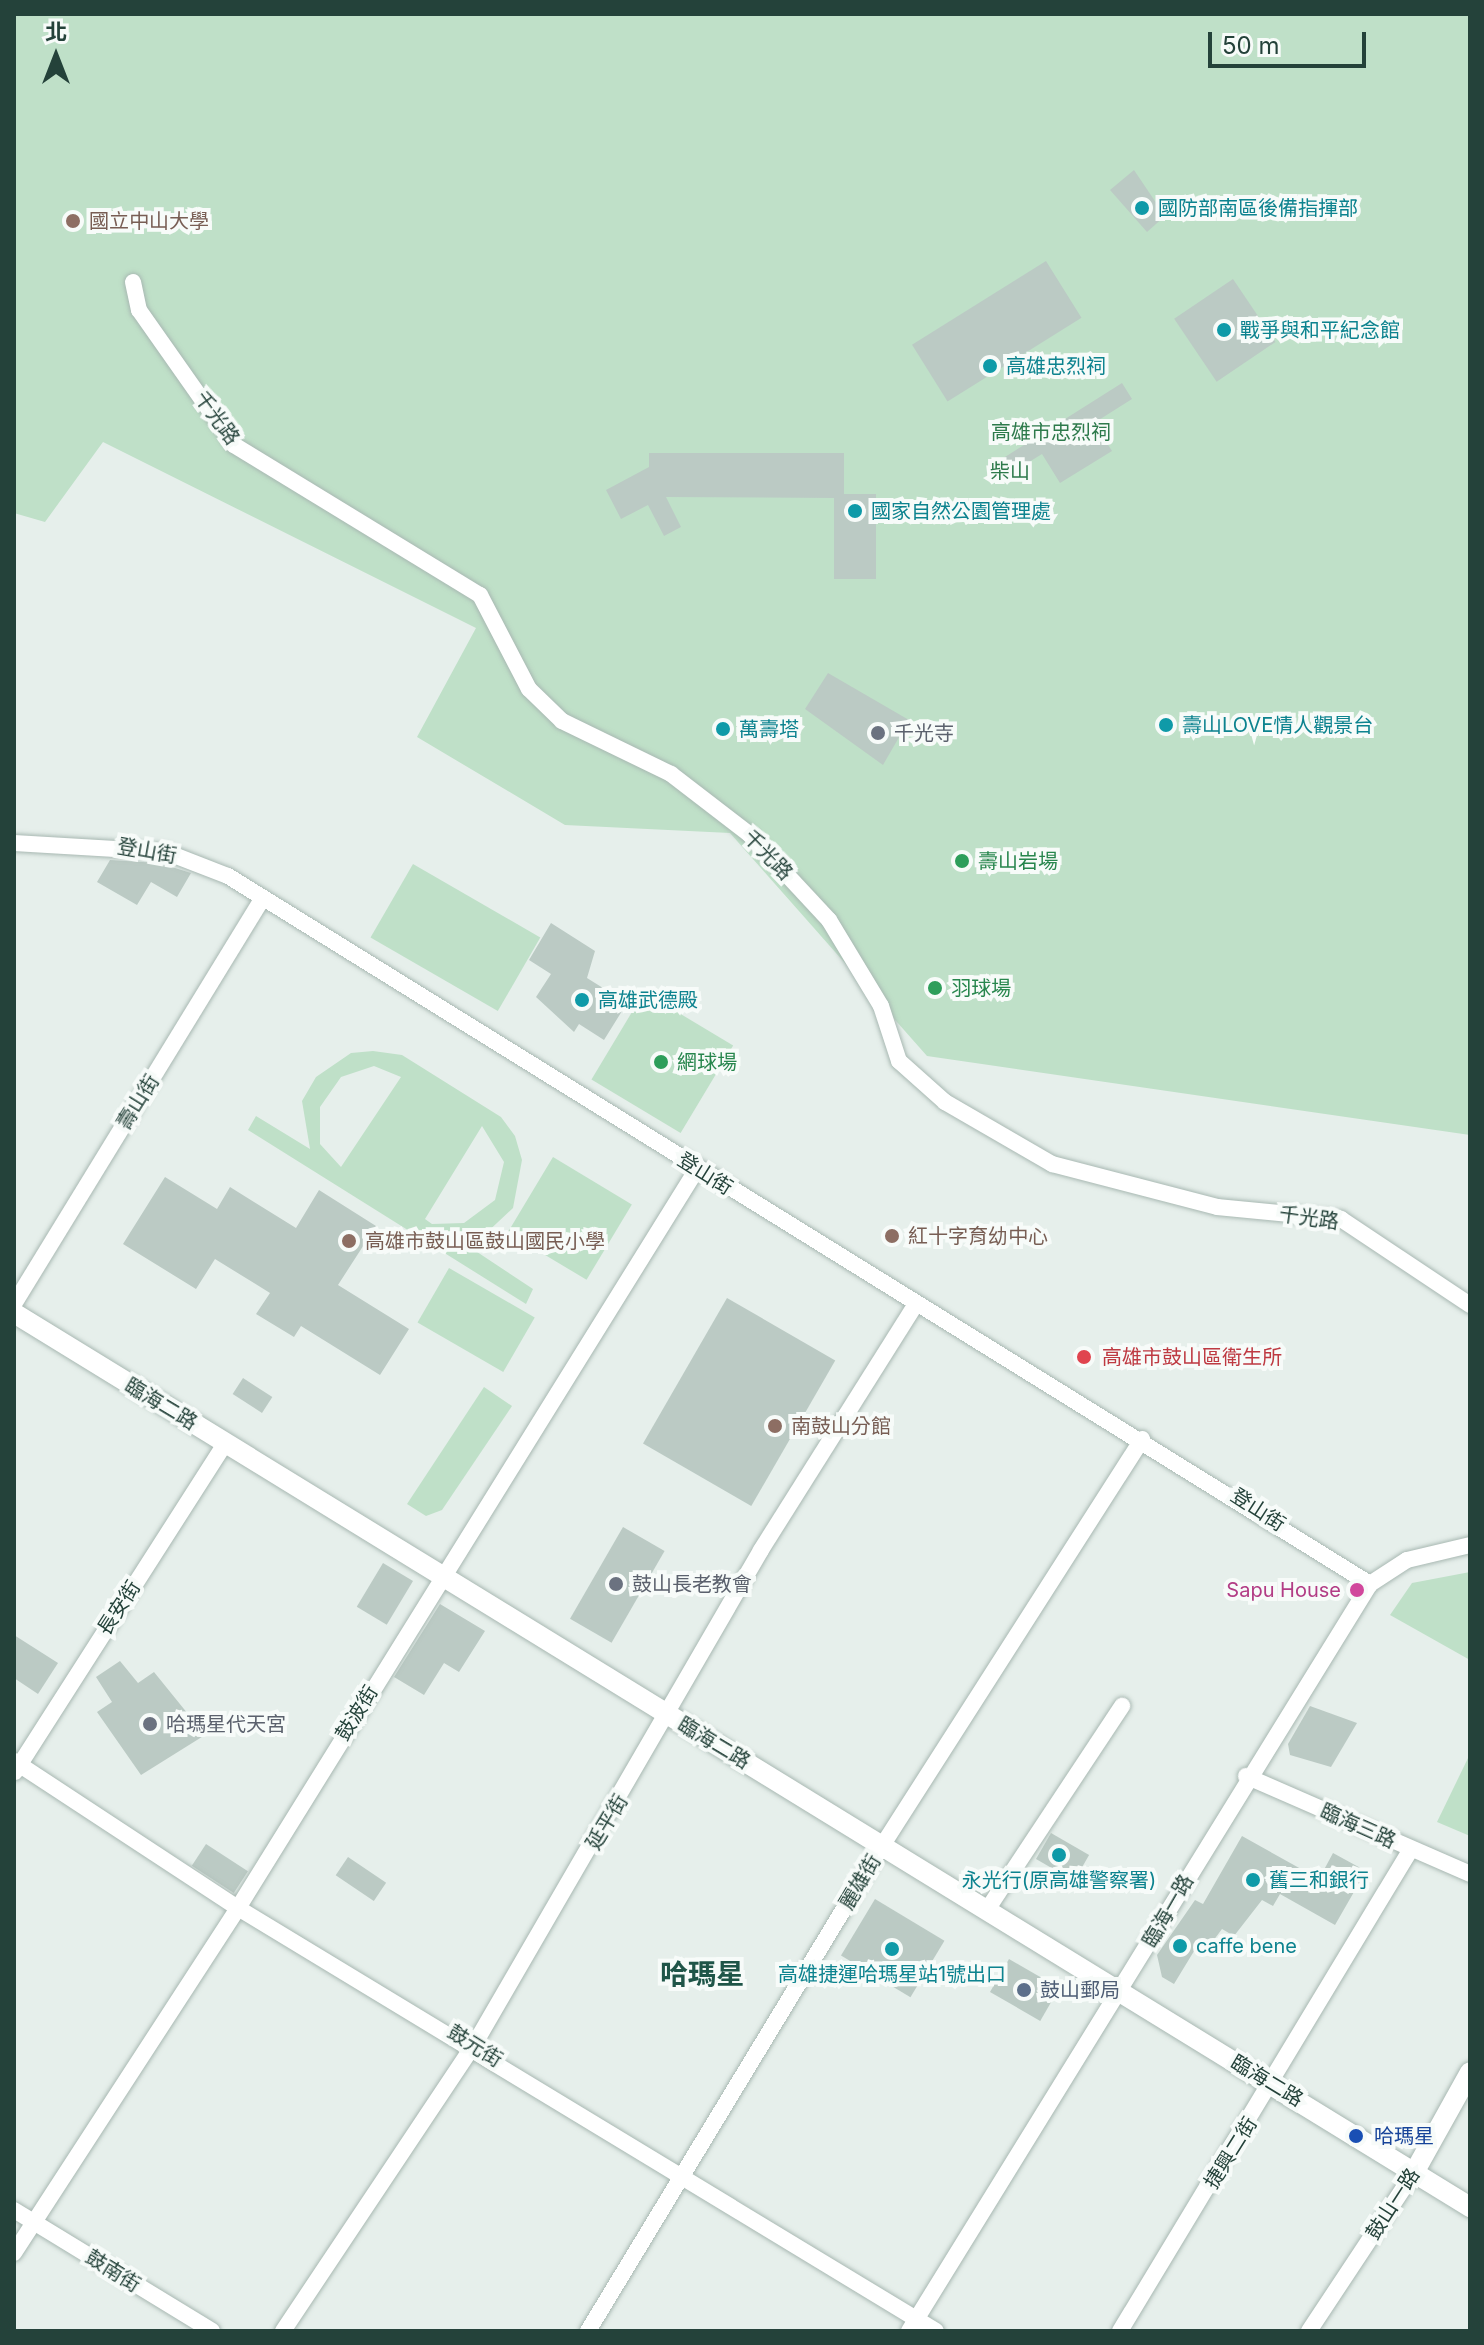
<!DOCTYPE html>
<meta charset="utf-8">
<style>
body{margin:0}
#map{position:relative;width:1484px;height:2345px;overflow:hidden;background:#e6efeb;font-family:Inter,"Noto Sans TC",sans-serif}
div>[style]{position:absolute}
[style*='--x']{left:calc(var(--x)*1px);top:calc(var(--y)*1px);width:calc(var(--w)*1px);rotate:calc(var(--a)*1deg)}
.green>*{inset:0;background:#bfe0c8;transform-origin:0 0}
.building>*{inset:0;background:#bbcac4;transform-origin:0 0}
.roads{filter:drop-shadow(0 0 2px #a8b8b2) drop-shadow(0 0 2px #a8b8b2)}
.minor>*{height:16px;margin:-8px;padding:0 8px;transform-origin:8px;border-radius:8px;background:#fff}
.tertiary>*{height:20px;margin:-10px;padding:0 10px;transform-origin:10px;border-radius:10px;background:#fff}
.dots>*{width:22px;height:22px;translate:-50% -50%;box-sizing:border-box;border:4px solid #f7fbf9;border-radius:50%}
span{translate:-50% -50%;white-space:nowrap;text-align:center;line-height:1.15;-webkit-text-stroke:8px #f7fbf9;paint-order:stroke}
.culture-label{font-size:20px;color:#0d838f}
.left{translate:0 -50%;text-align:left}
.education-label{font-size:20px;color:#785e54}
.street-label{font-size:20px;color:#24423a}
.park-label{font-size:20px;color:#2d7a4b}
.worship-label{font-size:20px;color:#5b616d}
.leisure-label{font-size:20px;color:#27864d}
.health-label{font-size:20px;color:#be3a42}
.hotel-label{font-size:20px;color:#b23c85}
.right{translate:-100% -50%;text-align:right}
.service-label{font-size:20px;color:#4e5e75}
.transit-label{font-size:20px;color:#164399}
.district-label{font-size:28px;color:#1f5548;font-weight:700}
.frame{position:absolute;inset:0;border:16px solid #24423a;pointer-events:none}
.north{position:absolute;left:16px;top:16px;width:80px;height:80px;-webkit-text-stroke:6px #f7fbf9;paint-order:stroke;rotate:0deg;font-size:22px;font-weight:700;line-height:32px;text-align:center;color:#24423a}
.north::after{content:'';display:block;margin:auto;width:28px;height:36px;background:#24423a;clip-path:polygon(50% 0,100% 100%,50% 72%,0 100%)}
.scale{position:absolute;left:1208px;top:32px;width:158px;height:36px;box-sizing:border-box;border:4px solid #24423a;border-top:0;padding-left:10px;font-size:24px;line-height:28px;white-space:nowrap;color:#24423a;-webkit-text-stroke:6px #f7fbf9;paint-order:stroke}
</style>
<div id="map">
<div class="green">
<i style="clip-path:polygon(14px 14px,1470px 14px,1470px 1135px,927px 1056px,730px 833px,565px 825px,417px 737px,476px 628px,103px 442px,45px 522px,14px 513px)"></i>
<i style="left:413px;top:864px;width:147px;height:85px;rotate:30deg"></i>
<i style="left:644px;top:992px;width:104px;height:102px;rotate:31deg"></i>
<i style="clip-path:polygon(evenodd,373px 1051px,402px 1055px,501px 1117px,515px 1136px,522px 1160px,513px 1208px,481px 1238px,459px 1240px,533px 1289px,526px 1304px,248px 1130px,256px 1116px,310px 1149px,302px 1101px,316px 1077px,351px 1053px,373px 1051px,374px 1066px,401px 1077px,341px 1167px,320px 1144px,320px 1107px,341px 1077px,374px 1066px,373px 1051px,482px 1126px,504px 1162px,495px 1200px,464px 1223px,432px 1224px,425px 1219px,482px 1126px)"></i>
<i style="left:553px;top:1157px;width:92px;height:88px;rotate:31deg"></i>
<i style="left:449px;top:1268px;width:99px;height:63px;rotate:30deg"></i>
<i style="clip-path:polygon(484px 1387px,512px 1406px,442px 1510px,426px 1516px,407px 1504px)"></i>
<i style="clip-path:polygon(1470px 1572px,1470px 1660px,1390px 1615px,1412px 1583px)"></i>
<i style="clip-path:polygon(1470px 1754px,1470px 1836px,1437px 1822px)"></i>
</div>
<div class="building">
<i style="clip-path:polygon(1134px 170px,1165px 216px,1147px 232px,1110px 190px)"></i>
<i style="left:1046px;top:261px;width:67px;height:158px;rotate:58deg"></i>
<i style="left:1233px;top:279px;width:76px;height:71px;rotate:56deg"></i>
<i style="clip-path:polygon(1122px 383px,1132px 399px,1094px 423px,1112px 451px,1060px 483px,1042px 454px,998px 481px,989px 467px)"></i>
<i style="clip-path:polygon(649px 453px,844px 453px,844px 494px,876px 494px,876px 579px,834px 579px,834px 498px,666px 497px,681px 527px,664px 536px,648px 505px,621px 519px,606px 490px,649px 467px)"></i>
<i style="clip-path:polygon(828px 673px,909px 720px,883px 765px,805px 709px)"></i>
<i style="clip-path:polygon(110px 860px,159px 863px,191px 873px,177px 897px,151px 882px,137px 905px,97px 882px)"></i>
<i style="clip-path:polygon(551px 923px,595px 951px,587px 978px,627px 1003px,604px 1040px,579px 1024px,574px 1032px,536px 997px,551px 974px,529px 960px)"></i>
<i style="clip-path:polygon(165px 1177px,217px 1209px,230px 1187px,296px 1228px,319px 1190px,376px 1226px,338px 1285px,409px 1329px,380px 1375px,301px 1326px,294px 1337px,256px 1314px,270px 1293px,215px 1259px,196px 1289px,123px 1244px)"></i>
<i style="left:727px;top:1298px;width:125px;height:168px;rotate:30deg"></i>
<i style="left:243px;top:1378px;width:35px;height:19px;rotate:33deg"></i>
<i style="left:623px;top:1527px;width:48px;height:106px;rotate:30deg"></i>
<i style="left:383px;top:1563px;width:35px;height:51px;rotate:31deg"></i>
<i style="clip-path:polygon(440px 1604px,485px 1631px,459px 1672px,444px 1663px,424px 1695px,394px 1677px)"></i>
<i style="clip-path:polygon(14px 1635px,58px 1663px,38px 1694px,14px 1678px)"></i>
<i style="clip-path:polygon(120px 1661px,138px 1683px,154px 1672px,205px 1735px,141px 1775px,97px 1712px,112px 1702px,96px 1677px)"></i>
<i style="clip-path:polygon(1310px 1706px,1357px 1723px,1331px 1767px,1290px 1755px,1288px 1744px)"></i>
<i style="left:1051px;top:1833px;width:44px;height:30px;rotate:30deg"></i>
<i style="clip-path:polygon(1242px 1836px,1319px 1879px,1333px 1853px,1366px 1871px,1335px 1925px,1280px 1894px,1273px 1906px,1262px 1900px,1234px 1936px,1222px 1929px,1213px 1941px,1202px 1938px,1174px 1984px,1162px 1977px,1157px 1955px,1195px 1900px,1203px 1904px)"></i>
<i style="left:206px;top:1844px;width:50px;height:26px;rotate:33deg"></i>
<i style="left:348px;top:1857px;width:46px;height:22px;rotate:34deg"></i>
<i style="left:875px;top:1899px;width:81px;height:66px;rotate:31deg"></i>
<i style="left:1009px;top:1959px;width:58px;height:38px;rotate:30deg"></i>
</div>
<div class="roads">
<div class="minor">
<i style="--x:133;--y:282;--w:29;--a:78"></i>
<i style="--x:139;--y:310;--w:165;--a:54.9"></i>
<i style="--x:234;--y:445;--w:288;--a:31.4"></i>
<i style="--x:480;--y:595;--w:106;--a:62.5"></i>
<i style="--x:529;--y:689;--w:46;--a:44.1"></i>
<i style="--x:562;--y:721;--w:121;--a:25.9"></i>
<i style="--x:671;--y:774;--w:98;--a:37.6"></i>
<i style="--x:749;--y:834;--w:117;--a:47.1"></i>
<i style="--x:829;--y:920;--w:100;--a:58.8"></i>
<i style="--x:881;--y:1006;--w:58;--a:71.9"></i>
<i style="--x:899;--y:1061;--w:62;--a:41.7"></i>
<i style="--x:945;--y:1102;--w:124;--a:30.1"></i>
<i style="--x:1052;--y:1164;--w:171;--a:14.6"></i>
<i style="--x:1217;--y:1207;--w:125;--a:5.5"></i>
<i style="--x:1341;--y:1219;--w:155;--a:33.7"></i>
<i style="--x:14;--y:843;--w:152;--a:3.4"></i>
<i style="--x:166;--y:852;--w:66;--a:21.2"></i>
<i style="--x:228;--y:876;--w:1344;--a:31.8"></i>
<i style="--x:14;--y:1304;--w:474;--a:-58.5"></i>
<i style="--x:14;--y:1761;--w:268;--a:33.3"></i>
<i style="--x:238;--y:1908;--w:816;--a:31.22"></i>
<i style="--x:15;--y:1772;--w:390;--a:-57.4"></i>
<i style="--x:1246;--y:1776;--w:244;--a:23.6"></i>
<i style="--x:987;--y:1910;--w:245;--a:-56.5"></i>
<i style="--x:14;--y:2210;--w:232;--a:31.4"></i>
<i style="--x:14;--y:2253;--w:411;--a:-57"></i>
<i style="--x:238;--y:1908;--w:870;--a:-58.16"></i>
<i style="--x:283;--y:2331;--w:344;--a:-56.3"></i>
<i style="--x:474;--y:2045;--w:572;--a:-59.89"></i>
<i style="--x:761;--y:1550;--w:291;--a:-57.8"></i>
<i style="--x:588;--y:2331;--w:567;--a:-58.78"></i>
<i style="--x:882;--y:1846;--w:483;--a:-57.4"></i>
<i style="--x:909;--y:2331;--w:878;--a:-58.32"></i>
<i style="--x:1370;--y:1584;--w:44;--a:-33"></i>
<i style="--x:1407;--y:1560;--w:65;--a:-13.4"></i>
<i style="--x:1120;--y:2331;--w:563;--a:-58.88"></i>
<i style="--x:1309;--y:2331;--w:192;--a:-56.5"></i>
</div>
<div class="tertiary">
<i style="--x:14;--y:1313;--w:1709;--a:31.55"></i>
<i style="--x:1415;--y:2171;--w:113;--a:-60.9"></i>
</div>
</div>
<div class="dots">
<i style="left:1142px;top:208px;background:#0f9aa8"></i>
<i style="left:73px;top:221px;background:#8d6e63"></i>
<i style="left:1224px;top:330px;background:#0f9aa8"></i>
<i style="left:990px;top:366px;background:#0f9aa8"></i>
<i style="left:855px;top:511px;background:#0f9aa8"></i>
<i style="left:1166px;top:725px;background:#0f9aa8"></i>
<i style="left:723px;top:729px;background:#0f9aa8"></i>
<i style="left:878px;top:733px;background:#6b7280"></i>
<i style="left:962px;top:861px;background:#2e9e5b"></i>
<i style="left:935px;top:988px;background:#2e9e5b"></i>
<i style="left:582px;top:1000px;background:#0f9aa8"></i>
<i style="left:661px;top:1062px;background:#2e9e5b"></i>
<i style="left:892px;top:1236px;background:#8d6e63"></i>
<i style="left:349px;top:1241px;background:#8d6e63"></i>
<i style="left:1084px;top:1357px;background:#e0444e"></i>
<i style="left:775px;top:1426px;background:#8d6e63"></i>
<i style="left:616px;top:1584px;background:#6b7280"></i>
<i style="left:1357px;top:1590px;background:#d1479c"></i>
<i style="left:150px;top:1724px;background:#6b7280"></i>
<i style="left:1059px;top:1855px;background:#0f9aa8"></i>
<i style="left:1253px;top:1880px;background:#0f9aa8"></i>
<i style="left:1180px;top:1946px;background:#0f9aa8"></i>
<i style="left:892px;top:1949px;background:#0f9aa8"></i>
<i style="left:1024px;top:1990px;background:#5c6f8a"></i>
<i style="left:1356px;top:2136px;background:#1a4fb4"></i>
</div>
<div class="culture-label">
<span class="left" style="left:1158px;top:208px">國防部南區後備指揮部</span>
<span class="left" style="left:1240px;top:330px">戰爭與和平紀念館</span>
<span class="left" style="left:1006px;top:366px">高雄忠烈祠</span>
<span class="left" style="left:871px;top:511px">國家自然公園管理處</span>
<span class="left" style="left:1182px;top:725px">壽山LOVE情人觀景台</span>
<span class="left" style="left:739px;top:729px">萬壽塔</span>
<span class="left" style="left:598px;top:1000px">高雄武德殿</span>
<span style="left:1059px;top:1880px">永光行(原高雄警察署)</span>
<span class="left" style="left:1269px;top:1880px">舊三和銀行</span>
<span class="left" style="left:1196px;top:1946px">caffe bene</span>
<span style="left:892px;top:1974px">高雄捷運哈瑪星站1號出口</span>
</div>
<div class="education-label">
<span class="left" style="left:89px;top:221px">國立中山大學</span>
<span class="left" style="left:908px;top:1236px">紅十字育幼中心</span>
<span class="left" style="left:365px;top:1241px">高雄市鼓山區鼓山國民小學</span>
<span class="left" style="left:791px;top:1426px">南鼓山分館</span>
</div>
<div class="street-label">
<span style="left:217px;top:418px;rotate:54deg">千光路</span>
<span style="left:147px;top:851px;rotate:10deg">登山街</span>
<span style="left:768px;top:855px;rotate:46deg">千光路</span>
<span style="left:138px;top:1102px;rotate:-58deg">壽山街</span>
<span style="left:705px;top:1174px;rotate:32deg">登山街</span>
<span style="left:1309px;top:1218px;rotate:8deg">千光路</span>
<span style="left:161px;top:1404px;rotate:31deg">臨海二路</span>
<span style="left:1258px;top:1510px;rotate:33deg">登山街</span>
<span style="left:119px;top:1608px;rotate:-57deg">長安街</span>
<span style="left:357px;top:1713px;rotate:-58deg">鼓波街</span>
<span style="left:714px;top:1743px;rotate:31deg">臨海二路</span>
<span style="left:607px;top:1822px;rotate:-59deg">延平街</span>
<span style="left:1358px;top:1826px;rotate:24deg">臨海三路</span>
<span style="left:860px;top:1882px;rotate:-59deg">麗雄街</span>
<span style="left:1168px;top:1911px;rotate:-60deg">臨海一路</span>
<span style="left:475px;top:2046px;rotate:32deg">鼓元街</span>
<span style="left:1267px;top:2081px;rotate:31deg">臨海二路</span>
<span style="left:1231px;top:2153px;rotate:-58deg">捷興二街</span>
<span style="left:1393px;top:2204px;rotate:-57deg">鼓山一路</span>
<span style="left:113px;top:2271px;rotate:32deg">鼓南街</span>
</div>
<div class="park-label">
<span style="left:1051px;top:432px">高雄市忠烈祠</span>
<span style="left:1010px;top:471px">柴山</span>
</div>
<div class="worship-label">
<span class="left" style="left:894px;top:733px">千光寺</span>
<span class="left" style="left:632px;top:1584px">鼓山長老教會</span>
<span class="left" style="left:166px;top:1724px">哈瑪星代天宮</span>
</div>
<div class="leisure-label">
<span class="left" style="left:978px;top:861px">壽山岩場</span>
<span class="left" style="left:951px;top:988px">羽球場</span>
<span class="left" style="left:677px;top:1062px">網球場</span>
</div>
<div class="health-label">
<span class="left" style="left:1102px;top:1357px">高雄市鼓山區衛生所</span>
</div>
<div class="hotel-label">
<span class="right" style="left:1341px;top:1590px">Sapu House</span>
</div>
<div class="service-label">
<span class="left" style="left:1040px;top:1990px">鼓山郵局</span>
</div>
<div class="transit-label">
<span class="left" style="left:1374px;top:2136px">哈瑪星</span>
</div>
<div class="district-label">
<span style="left:702px;top:1974px">哈瑪星</span>
</div>
<div class="frame"></div>
<div class="north">北</div>
<div class="scale">50 m</div>
</div>
